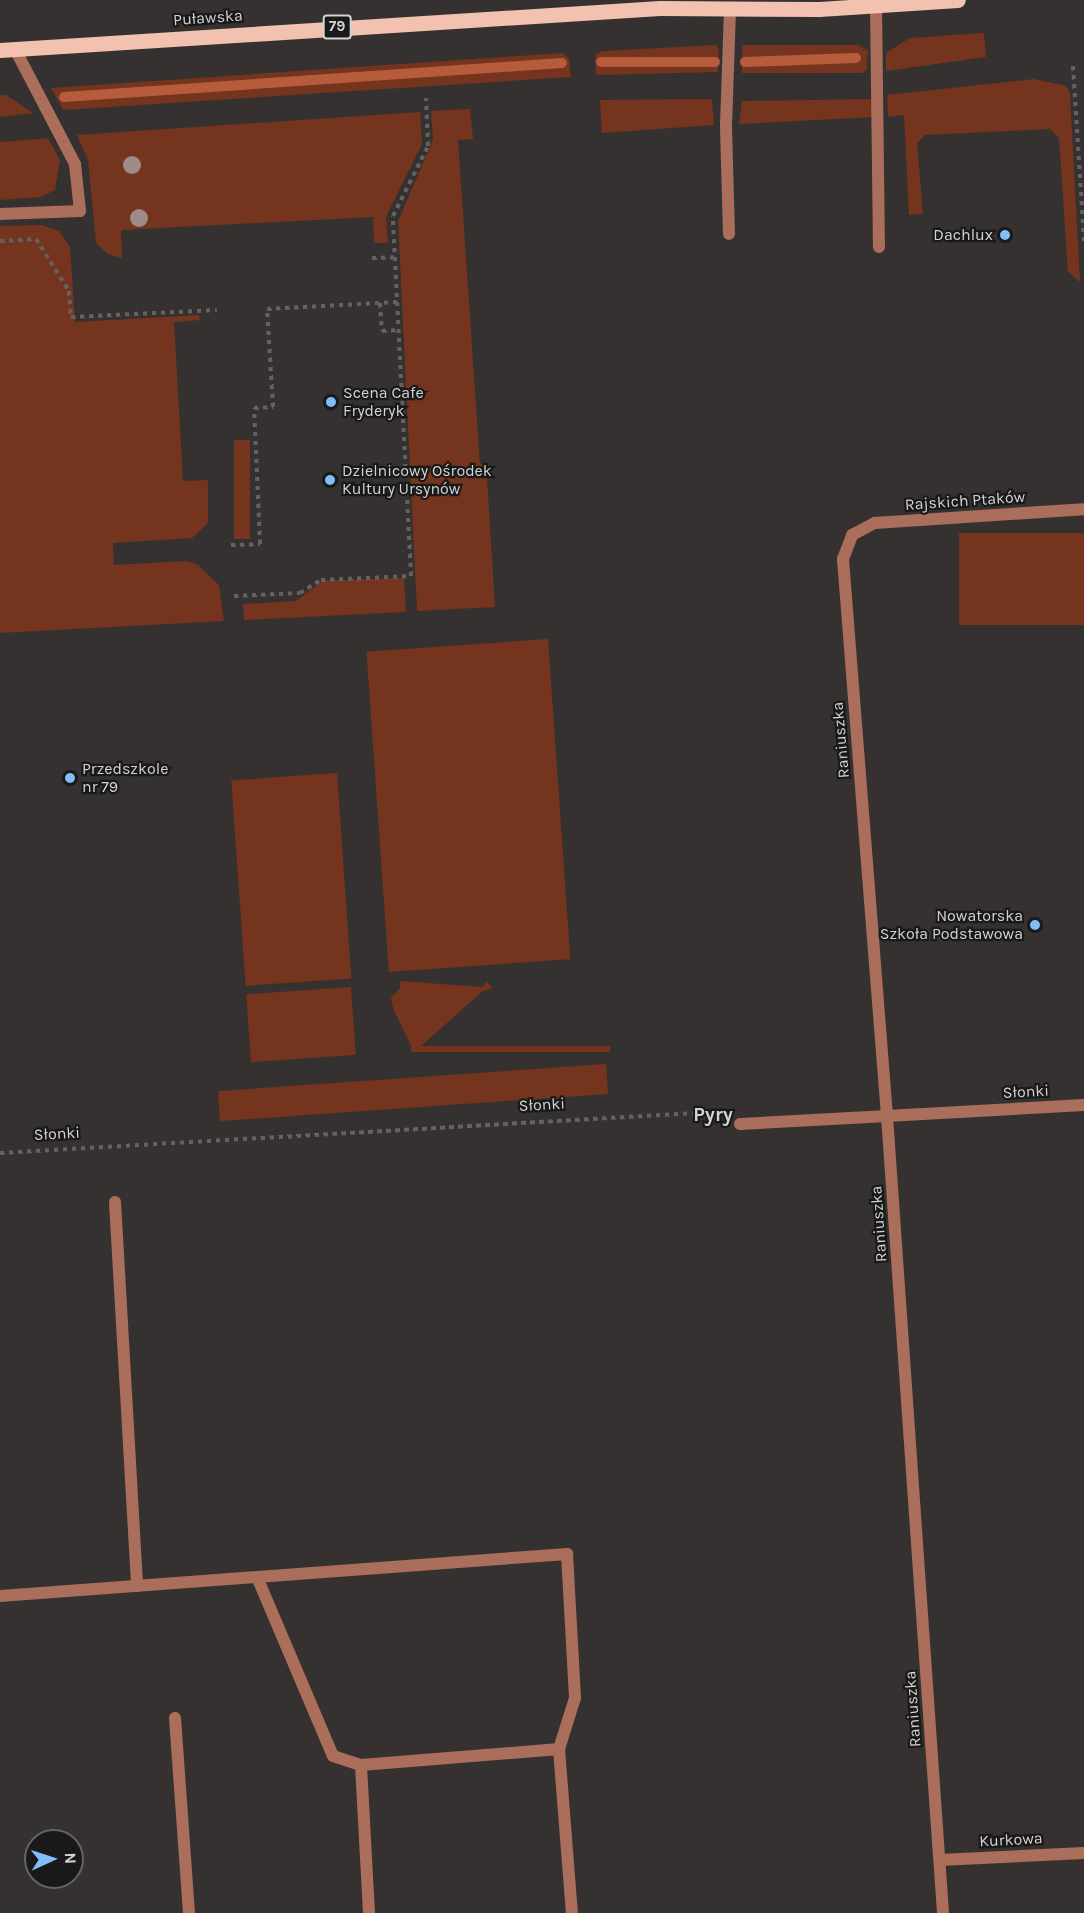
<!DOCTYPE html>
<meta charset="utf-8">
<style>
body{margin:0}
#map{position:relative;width:1084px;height:1913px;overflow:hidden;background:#343130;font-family:Karla,sans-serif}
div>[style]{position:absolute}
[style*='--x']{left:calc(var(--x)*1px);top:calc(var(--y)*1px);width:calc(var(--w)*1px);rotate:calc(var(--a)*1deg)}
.green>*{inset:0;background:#75341d;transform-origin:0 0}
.stream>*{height:10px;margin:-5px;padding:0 5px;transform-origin:5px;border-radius:5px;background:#b65c3d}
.path>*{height:4px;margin-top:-2px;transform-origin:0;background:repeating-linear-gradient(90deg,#646261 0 4.5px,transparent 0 9px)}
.service>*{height:12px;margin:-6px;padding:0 6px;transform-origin:6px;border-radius:6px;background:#ab6e5a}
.minor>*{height:12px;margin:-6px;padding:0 6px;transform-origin:6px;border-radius:6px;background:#ab6e5a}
.primary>*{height:15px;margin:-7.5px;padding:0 7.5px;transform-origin:7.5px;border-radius:7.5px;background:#f3c1b0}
.trees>*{width:18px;height:18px;margin:-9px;border-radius:50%;background:#9c8c87}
.dots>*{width:16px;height:16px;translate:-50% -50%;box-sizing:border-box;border:3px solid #1a1919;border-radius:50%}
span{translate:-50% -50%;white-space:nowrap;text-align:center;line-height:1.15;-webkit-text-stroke:4.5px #1a1919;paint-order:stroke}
.shield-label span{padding:2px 4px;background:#1a1919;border:2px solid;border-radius:4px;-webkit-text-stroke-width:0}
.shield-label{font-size:15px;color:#d4d3d2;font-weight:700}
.street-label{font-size:16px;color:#d4d3d2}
.poi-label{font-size:16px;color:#d4d3d2}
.right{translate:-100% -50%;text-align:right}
.left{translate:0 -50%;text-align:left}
.quarter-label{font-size:20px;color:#d4d3d2;font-weight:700}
.north{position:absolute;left:24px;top:1829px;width:60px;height:60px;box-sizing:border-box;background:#1a1919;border:2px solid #646363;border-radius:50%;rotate:87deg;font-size:16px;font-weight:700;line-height:24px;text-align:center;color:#d4d3d2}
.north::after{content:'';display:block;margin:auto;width:21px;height:27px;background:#80bdfa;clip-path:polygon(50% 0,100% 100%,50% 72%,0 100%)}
</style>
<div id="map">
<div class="green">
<i style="clip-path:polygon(984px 33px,986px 57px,886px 71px,886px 53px,910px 38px)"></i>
<i style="clip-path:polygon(716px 45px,719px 51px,718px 72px,596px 75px,595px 55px,602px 51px)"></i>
<i style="clip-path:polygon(742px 45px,858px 45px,868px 50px,867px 69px,863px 73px,742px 73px)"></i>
<i style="clip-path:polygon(563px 53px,569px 59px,571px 77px,63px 110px,51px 88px)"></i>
<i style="clip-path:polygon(1034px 79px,1066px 86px,1070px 93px,1080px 282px,1068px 272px,1059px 138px,1050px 129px,925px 135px,917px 143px,923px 214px,909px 215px,904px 115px,888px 117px,887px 95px)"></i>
<i style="clip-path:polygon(0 95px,6px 95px,33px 113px,0 117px)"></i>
<i style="clip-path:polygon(712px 99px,714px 125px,602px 133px,600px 100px)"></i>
<i style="clip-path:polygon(876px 99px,876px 117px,739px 124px,742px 101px)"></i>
<i style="clip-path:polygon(470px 109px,473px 139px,458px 140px,480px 464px,486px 462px,495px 607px,417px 611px,398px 221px,433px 140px,431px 111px)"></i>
<i style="clip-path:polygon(420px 112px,422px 144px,386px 217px,388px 243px,374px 243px,373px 217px,121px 230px,122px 258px,108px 254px,96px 243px,88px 160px,77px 135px)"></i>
<i style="clip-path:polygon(48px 138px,60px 160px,55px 190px,41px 197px,0 200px,0 142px)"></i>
<i style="clip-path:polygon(42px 225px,59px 231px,70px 247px,75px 322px,199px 315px,200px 320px,174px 322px,183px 481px,208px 480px,208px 523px,192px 538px,113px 543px,114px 565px,187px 561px,198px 565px,219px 585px,224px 621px,0 633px,0 226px)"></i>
<i style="left:234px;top:440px;width:16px;height:99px"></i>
<i style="left:1084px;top:533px;width:92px;height:125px;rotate:90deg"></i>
<i style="clip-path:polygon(404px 578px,406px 612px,244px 620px,243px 604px,296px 601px,323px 581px)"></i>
<i style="left:548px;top:639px;width:321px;height:182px;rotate:86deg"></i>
<i style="left:337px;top:773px;width:206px;height:106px;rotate:86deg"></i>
<i style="clip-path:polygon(400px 981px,482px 987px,487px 982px,493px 988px,483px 991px,420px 1047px,412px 1048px,393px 1008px,391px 998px,400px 988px)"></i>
<i style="left:351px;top:987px;width:68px;height:105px;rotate:86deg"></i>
<i style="left:610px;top:1046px;width:6px;height:199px;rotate:90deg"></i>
<i style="left:606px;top:1064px;width:30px;height:389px;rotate:86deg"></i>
</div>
<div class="stream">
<i style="--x:601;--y:62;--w:114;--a:0"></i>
<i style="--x:745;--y:62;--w:111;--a:-2.1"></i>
<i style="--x:64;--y:97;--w:499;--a:-3.9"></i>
</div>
<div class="path">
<i style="--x:1073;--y:66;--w:177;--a:86.4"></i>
<i style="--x:0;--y:241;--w:36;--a:-3"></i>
<i style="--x:36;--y:239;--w:62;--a:57.6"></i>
<i style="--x:69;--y:291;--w:26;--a:86"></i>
<i style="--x:71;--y:317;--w:146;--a:-2.7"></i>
<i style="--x:372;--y:258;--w:24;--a:-2"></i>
<i style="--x:380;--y:303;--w:28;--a:86"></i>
<i style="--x:382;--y:331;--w:17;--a:-3"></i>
<i style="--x:231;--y:545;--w:29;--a:-2"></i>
<i style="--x:260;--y:544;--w:136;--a:-92.5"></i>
<i style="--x:254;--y:408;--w:19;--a:-3"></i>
<i style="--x:273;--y:407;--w:98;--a:-93.5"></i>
<i style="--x:267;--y:309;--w:131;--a:-3.1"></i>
<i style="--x:234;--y:596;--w:66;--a:-2.6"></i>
<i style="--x:300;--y:593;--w:25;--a:-32"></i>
<i style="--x:321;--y:580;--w:90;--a:-2.5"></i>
<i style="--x:411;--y:576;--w:360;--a:-92.9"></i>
<i style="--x:393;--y:216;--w:78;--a:-63.4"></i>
<i style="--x:428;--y:146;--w:48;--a:-92.4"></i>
<i style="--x:0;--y:1153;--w:697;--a:-3.29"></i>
<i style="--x:696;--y:1113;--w:24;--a:15"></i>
</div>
<div class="service">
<i style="--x:876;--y:5;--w:242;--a:89.3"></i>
<i style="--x:0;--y:214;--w:80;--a:-2.1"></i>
<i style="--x:80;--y:211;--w:47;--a:-96.1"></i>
<i style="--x:75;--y:164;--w:130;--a:-117.6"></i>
<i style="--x:729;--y:234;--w:109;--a:-91.6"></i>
<i style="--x:726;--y:125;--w:116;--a:-88"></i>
<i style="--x:740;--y:1124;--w:147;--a:-3.1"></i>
<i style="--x:115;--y:1202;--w:385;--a:86.7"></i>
<i style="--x:257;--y:1577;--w:194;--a:67"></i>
<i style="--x:333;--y:1756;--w:29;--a:18"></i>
<i style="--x:0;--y:1596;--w:569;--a:-4.24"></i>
<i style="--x:567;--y:1554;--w:144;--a:86.8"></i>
<i style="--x:575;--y:1698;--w:53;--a:107.4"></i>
<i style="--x:559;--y:1749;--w:165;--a:85.5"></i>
<i style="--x:175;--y:1718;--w:196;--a:85.9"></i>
<i style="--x:369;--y:1913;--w:148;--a:-93.1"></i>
<i style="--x:361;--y:1765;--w:199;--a:-4.6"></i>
</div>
<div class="minor">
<i style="--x:887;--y:1116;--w:197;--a:-3.2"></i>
<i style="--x:940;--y:1860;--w:144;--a:-2.8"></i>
<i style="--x:943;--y:1913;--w:799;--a:-94.02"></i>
<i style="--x:887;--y:1116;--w:559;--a:-94.52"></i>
<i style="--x:843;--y:559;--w:26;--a:-69"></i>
<i style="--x:852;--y:535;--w:26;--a:-28"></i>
<i style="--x:875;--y:523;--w:209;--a:-3.8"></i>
</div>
<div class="primary">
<i style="--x:0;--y:50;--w:661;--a:-3.64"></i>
<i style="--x:660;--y:8;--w:159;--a:0.4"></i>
<i style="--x:819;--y:9;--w:139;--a:-3.7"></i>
</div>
<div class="trees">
<i style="left:132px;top:165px"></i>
<i style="left:139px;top:218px"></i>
</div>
<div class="dots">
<i style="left:1005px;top:235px;background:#80bdfa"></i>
<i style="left:331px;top:402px;background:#80bdfa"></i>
<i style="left:330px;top:480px;background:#80bdfa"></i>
<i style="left:70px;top:778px;background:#80bdfa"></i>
<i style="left:1035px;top:925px;background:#80bdfa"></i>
</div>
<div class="shield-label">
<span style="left:337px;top:27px">79</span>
</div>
<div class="street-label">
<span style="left:208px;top:18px;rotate:-4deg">Puławska</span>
<span style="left:965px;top:501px;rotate:-4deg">Rajskich Ptaków</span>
<span style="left:841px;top:740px;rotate:-95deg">Raniuszka</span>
<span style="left:1026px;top:1092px;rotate:-3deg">Słonki</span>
<span style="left:542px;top:1105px;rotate:-3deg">Słonki</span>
<span style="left:57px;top:1134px;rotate:-3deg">Słonki</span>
<span style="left:879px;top:1224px;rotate:-94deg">Raniuszka</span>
<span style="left:913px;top:1709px;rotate:-94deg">Raniuszka</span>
<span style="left:1011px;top:1840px;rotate:-3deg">Kurkowa</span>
</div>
<div class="poi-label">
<span class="right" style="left:993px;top:235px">Dachlux</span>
<span class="left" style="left:343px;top:402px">Scena Cafe<br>Fryderyk</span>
<span class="left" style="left:342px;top:480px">Dzielnicowy Ośrodek<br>Kultury Ursynów</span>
<span class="left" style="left:82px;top:778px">Przedszkole<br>nr 79</span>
<span class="right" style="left:1023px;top:925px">Nowatorska<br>Szkoła Podstawowa</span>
</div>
<div class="quarter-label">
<span style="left:713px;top:1114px">Pyry</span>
</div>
<div class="north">N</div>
</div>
